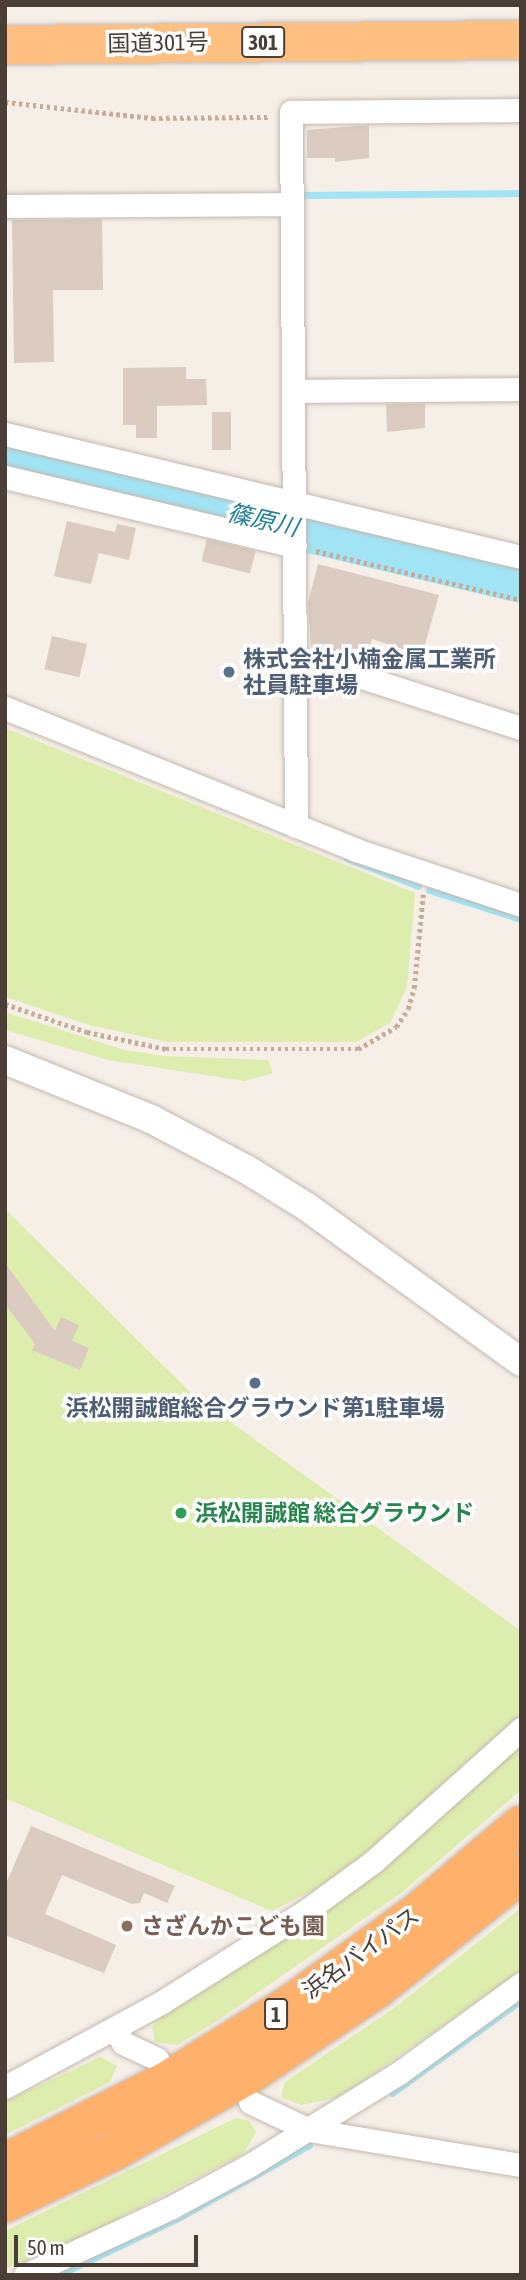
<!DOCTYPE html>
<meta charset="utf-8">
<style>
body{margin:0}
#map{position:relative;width:526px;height:2280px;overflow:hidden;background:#f5efe8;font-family:"Asap Condensed","Noto Sans JP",sans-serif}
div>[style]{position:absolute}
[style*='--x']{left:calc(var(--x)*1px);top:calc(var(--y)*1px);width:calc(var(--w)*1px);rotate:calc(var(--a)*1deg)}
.green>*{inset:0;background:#ddedae}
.stream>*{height:7px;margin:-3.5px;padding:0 3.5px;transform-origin:3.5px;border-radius:3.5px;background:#a0e4f6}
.river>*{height:44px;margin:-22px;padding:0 22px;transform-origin:22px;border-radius:22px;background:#a0e4f6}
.building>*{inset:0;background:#dbcbc0;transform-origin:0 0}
.path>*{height:4.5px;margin-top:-2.25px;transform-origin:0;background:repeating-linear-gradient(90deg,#c5ad9a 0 3.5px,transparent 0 7px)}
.roads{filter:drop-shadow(0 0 2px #c5b8ad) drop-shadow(0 0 2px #c5b8ad)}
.minor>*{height:23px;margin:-11.5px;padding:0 11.5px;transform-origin:11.5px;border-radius:11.5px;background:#fff}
.tertiary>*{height:28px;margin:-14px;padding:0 14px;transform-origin:14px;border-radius:14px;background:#fff}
.trunk>*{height:38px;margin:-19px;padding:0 19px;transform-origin:19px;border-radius:19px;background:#ffbf81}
.motorway>*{height:38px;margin:-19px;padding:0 19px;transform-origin:19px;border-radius:19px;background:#ffb06a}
.dots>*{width:19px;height:19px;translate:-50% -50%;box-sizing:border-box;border:4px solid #fff;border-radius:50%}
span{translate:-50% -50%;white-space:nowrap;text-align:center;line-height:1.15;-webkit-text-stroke:7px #fff;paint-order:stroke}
.shield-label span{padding:2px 5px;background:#fff;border:2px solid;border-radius:5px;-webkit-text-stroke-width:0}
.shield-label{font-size:21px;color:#4a3e36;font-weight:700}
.street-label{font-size:23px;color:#4a3e36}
.service-label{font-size:23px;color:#4e5e75;font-weight:700}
.left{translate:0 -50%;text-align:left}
.leisure-label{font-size:23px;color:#27864d;font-weight:700}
.education-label{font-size:23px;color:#785e54;font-weight:700}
.water-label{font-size:24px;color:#21809c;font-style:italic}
.frame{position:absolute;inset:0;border:7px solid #4a3e36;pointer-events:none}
.scale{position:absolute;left:14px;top:2235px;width:184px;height:32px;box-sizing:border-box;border:4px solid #4a3e36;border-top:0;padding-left:9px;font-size:21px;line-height:24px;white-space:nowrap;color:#4a3e36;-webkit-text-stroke:5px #fff;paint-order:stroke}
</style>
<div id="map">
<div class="green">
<i style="clip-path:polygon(5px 728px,415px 893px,407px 987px,390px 1023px,356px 1042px,167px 1042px,89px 1025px,5px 997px)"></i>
<i style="clip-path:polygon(5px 1012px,125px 1050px,165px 1056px,268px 1060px,273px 1073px,245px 1081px,108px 1060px,5px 1030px)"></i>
<i style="clip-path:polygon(5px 1209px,193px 1395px,521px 1631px,521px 1714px,367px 1852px,318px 1888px,272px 1911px,5px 1798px)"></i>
<i style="clip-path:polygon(521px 1743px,521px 1790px,401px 1893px,217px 2021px,177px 2045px,155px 2042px,152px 2028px,158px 2019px,312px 1920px,381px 1869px)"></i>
<i style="clip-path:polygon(521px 1908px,521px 1970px,341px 2097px,301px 2105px,281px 2097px,285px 2082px,393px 2009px)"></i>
<i style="clip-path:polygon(100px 2057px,117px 2066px,110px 2082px,5px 2135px,5px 2102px)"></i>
<i style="clip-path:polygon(236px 2118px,249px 2121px,256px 2132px,243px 2154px,88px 2234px,5px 2269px,5px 2231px)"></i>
</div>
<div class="stream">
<i style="--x:301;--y:195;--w:216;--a:-0.5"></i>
<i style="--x:347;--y:858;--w:76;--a:21.5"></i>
<i style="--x:429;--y:890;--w:96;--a:17.5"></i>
<i style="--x:392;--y:2093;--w:159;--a:-35.8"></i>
<i style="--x:58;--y:2275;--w:133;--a:-25.4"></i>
<i style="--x:178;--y:2218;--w:150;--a:-29.1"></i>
</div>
<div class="river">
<i style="--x:5;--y:459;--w:530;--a:13.3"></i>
</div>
<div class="building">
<i style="clip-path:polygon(369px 125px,369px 158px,335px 162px,335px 158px,307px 158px,307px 130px)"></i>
<i style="clip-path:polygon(102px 219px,103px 290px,53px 290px,54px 362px,14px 363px,12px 220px)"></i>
<i style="clip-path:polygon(186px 367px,186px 379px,206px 379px,207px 405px,157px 406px,157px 438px,136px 438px,136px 425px,123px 425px,123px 368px)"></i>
<i style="clip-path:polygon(386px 404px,425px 404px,425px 428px,387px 432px)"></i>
<i style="left:212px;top:412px;width:19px;height:38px"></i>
<i style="clip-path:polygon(67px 521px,115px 532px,117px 524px,136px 528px,129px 560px,99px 553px,91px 584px,54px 576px)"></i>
<i style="left:207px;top:539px;width:50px;height:23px;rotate:14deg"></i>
<i style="clip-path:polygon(318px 564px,439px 595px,422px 655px,372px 639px,367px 659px,311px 646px,308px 603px)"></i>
<i style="left:52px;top:636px;width:36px;height:34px;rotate:13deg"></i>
<i style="clip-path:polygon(5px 1263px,55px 1331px,61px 1317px,79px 1325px,72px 1341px,89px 1348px,80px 1370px,32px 1350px,35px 1344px,5px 1304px)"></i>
<i style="clip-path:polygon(31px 1826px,175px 1886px,167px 1903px,144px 1893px,140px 1903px,132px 1904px,62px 1875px,45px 1914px,116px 1945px,104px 1973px,5px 1935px,5px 1886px)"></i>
</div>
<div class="path">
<i style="--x:5;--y:102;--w:148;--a:6.2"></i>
<i style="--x:152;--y:118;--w:118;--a:-0.5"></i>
<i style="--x:316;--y:551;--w:211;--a:13.4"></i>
<i style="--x:5;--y:1004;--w:87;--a:18.9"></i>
<i style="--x:87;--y:1032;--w:81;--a:12.1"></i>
<i style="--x:166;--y:1049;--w:192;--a:0"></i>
<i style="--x:358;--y:1049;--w:44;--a:-30.1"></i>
<i style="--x:396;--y:1027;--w:22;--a:-56"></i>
<i style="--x:408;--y:1009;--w:22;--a:-74"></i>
<i style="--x:414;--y:988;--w:94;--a:-84.5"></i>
</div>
<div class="roads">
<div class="minor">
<i style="--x:5;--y:206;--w:287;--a:-0.4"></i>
<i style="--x:294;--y:391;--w:227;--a:-0.5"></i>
<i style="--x:5;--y:434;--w:530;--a:13.41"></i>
<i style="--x:5;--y:477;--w:298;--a:13.4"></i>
<i style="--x:296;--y:662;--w:19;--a:0"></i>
<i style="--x:315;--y:662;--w:216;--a:17.8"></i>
<i style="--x:5;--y:708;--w:379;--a:22"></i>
<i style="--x:356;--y:850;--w:174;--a:18.4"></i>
<i style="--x:296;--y:826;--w:714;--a:-90.4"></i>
<i style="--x:291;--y:112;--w:230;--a:-0.5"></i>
<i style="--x:115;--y:2029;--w:16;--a:60"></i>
<i style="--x:123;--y:2043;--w:38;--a:25"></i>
<i style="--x:5;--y:2087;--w:179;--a:-28.4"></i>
<i style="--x:162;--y:2002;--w:170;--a:-32.3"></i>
<i style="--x:306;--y:1911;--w:84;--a:-36.3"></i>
<i style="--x:374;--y:1861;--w:198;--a:-41.9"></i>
<i style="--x:250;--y:2102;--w:65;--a:25.4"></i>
<i style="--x:309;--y:2130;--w:215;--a:9.4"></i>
<i style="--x:25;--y:2275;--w:162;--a:-24.8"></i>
<i style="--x:172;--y:2207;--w:89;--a:-28.3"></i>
<i style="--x:250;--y:2165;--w:175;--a:-31.7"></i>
<i style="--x:399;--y:2073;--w:151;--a:-36.1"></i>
</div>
<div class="tertiary">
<i style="--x:5;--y:1060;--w:157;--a:22"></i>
<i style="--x:151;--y:1119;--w:107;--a:27.8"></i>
<i style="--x:246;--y:1169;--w:72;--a:31.9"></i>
<i style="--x:307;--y:1207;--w:264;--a:35.9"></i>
</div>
<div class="trunk">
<i style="--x:5;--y:45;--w:516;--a:-0.56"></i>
</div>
<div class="motorway">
<i style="--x:5;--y:2163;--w:179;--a:-26.9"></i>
<i style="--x:165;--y:2082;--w:152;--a:-31.8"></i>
<i style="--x:294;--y:2002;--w:152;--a:-35.9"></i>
<i style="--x:417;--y:1913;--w:136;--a:-40.2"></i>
<i style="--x:5;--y:2203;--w:123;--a:-25.5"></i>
<i style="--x:116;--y:2150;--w:154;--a:-29.6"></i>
<i style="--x:250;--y:2074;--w:154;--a:-33.9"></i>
<i style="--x:378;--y:1988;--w:183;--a:-38.6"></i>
</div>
</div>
<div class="dots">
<i style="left:229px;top:672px;background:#5c6f8a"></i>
<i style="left:255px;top:1383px;background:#5c6f8a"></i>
<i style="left:181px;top:1513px;background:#2e9e5b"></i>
<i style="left:127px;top:1926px;background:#8d6e63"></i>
</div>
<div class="shield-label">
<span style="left:263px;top:42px">301</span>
<span style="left:276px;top:2014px">1</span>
</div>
<div class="street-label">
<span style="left:158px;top:43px;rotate:-1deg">国道301号</span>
<span style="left:361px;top:1953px;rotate:-36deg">浜名バイパス</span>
</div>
<div class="service-label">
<span class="left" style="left:243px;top:672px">株式会社小楠金属工業所<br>社員駐車場</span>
<span style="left:255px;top:1408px">浜松開誠館総合グラウンド第1駐車場</span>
</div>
<div class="leisure-label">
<span class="left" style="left:195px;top:1513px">浜松開誠館 総合グラウンド</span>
</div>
<div class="education-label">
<span class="left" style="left:141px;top:1926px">さざんかこども園</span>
</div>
<div class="water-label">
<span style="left:263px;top:520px;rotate:13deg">篠原川</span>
</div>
<div class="frame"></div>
<div class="scale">50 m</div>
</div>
